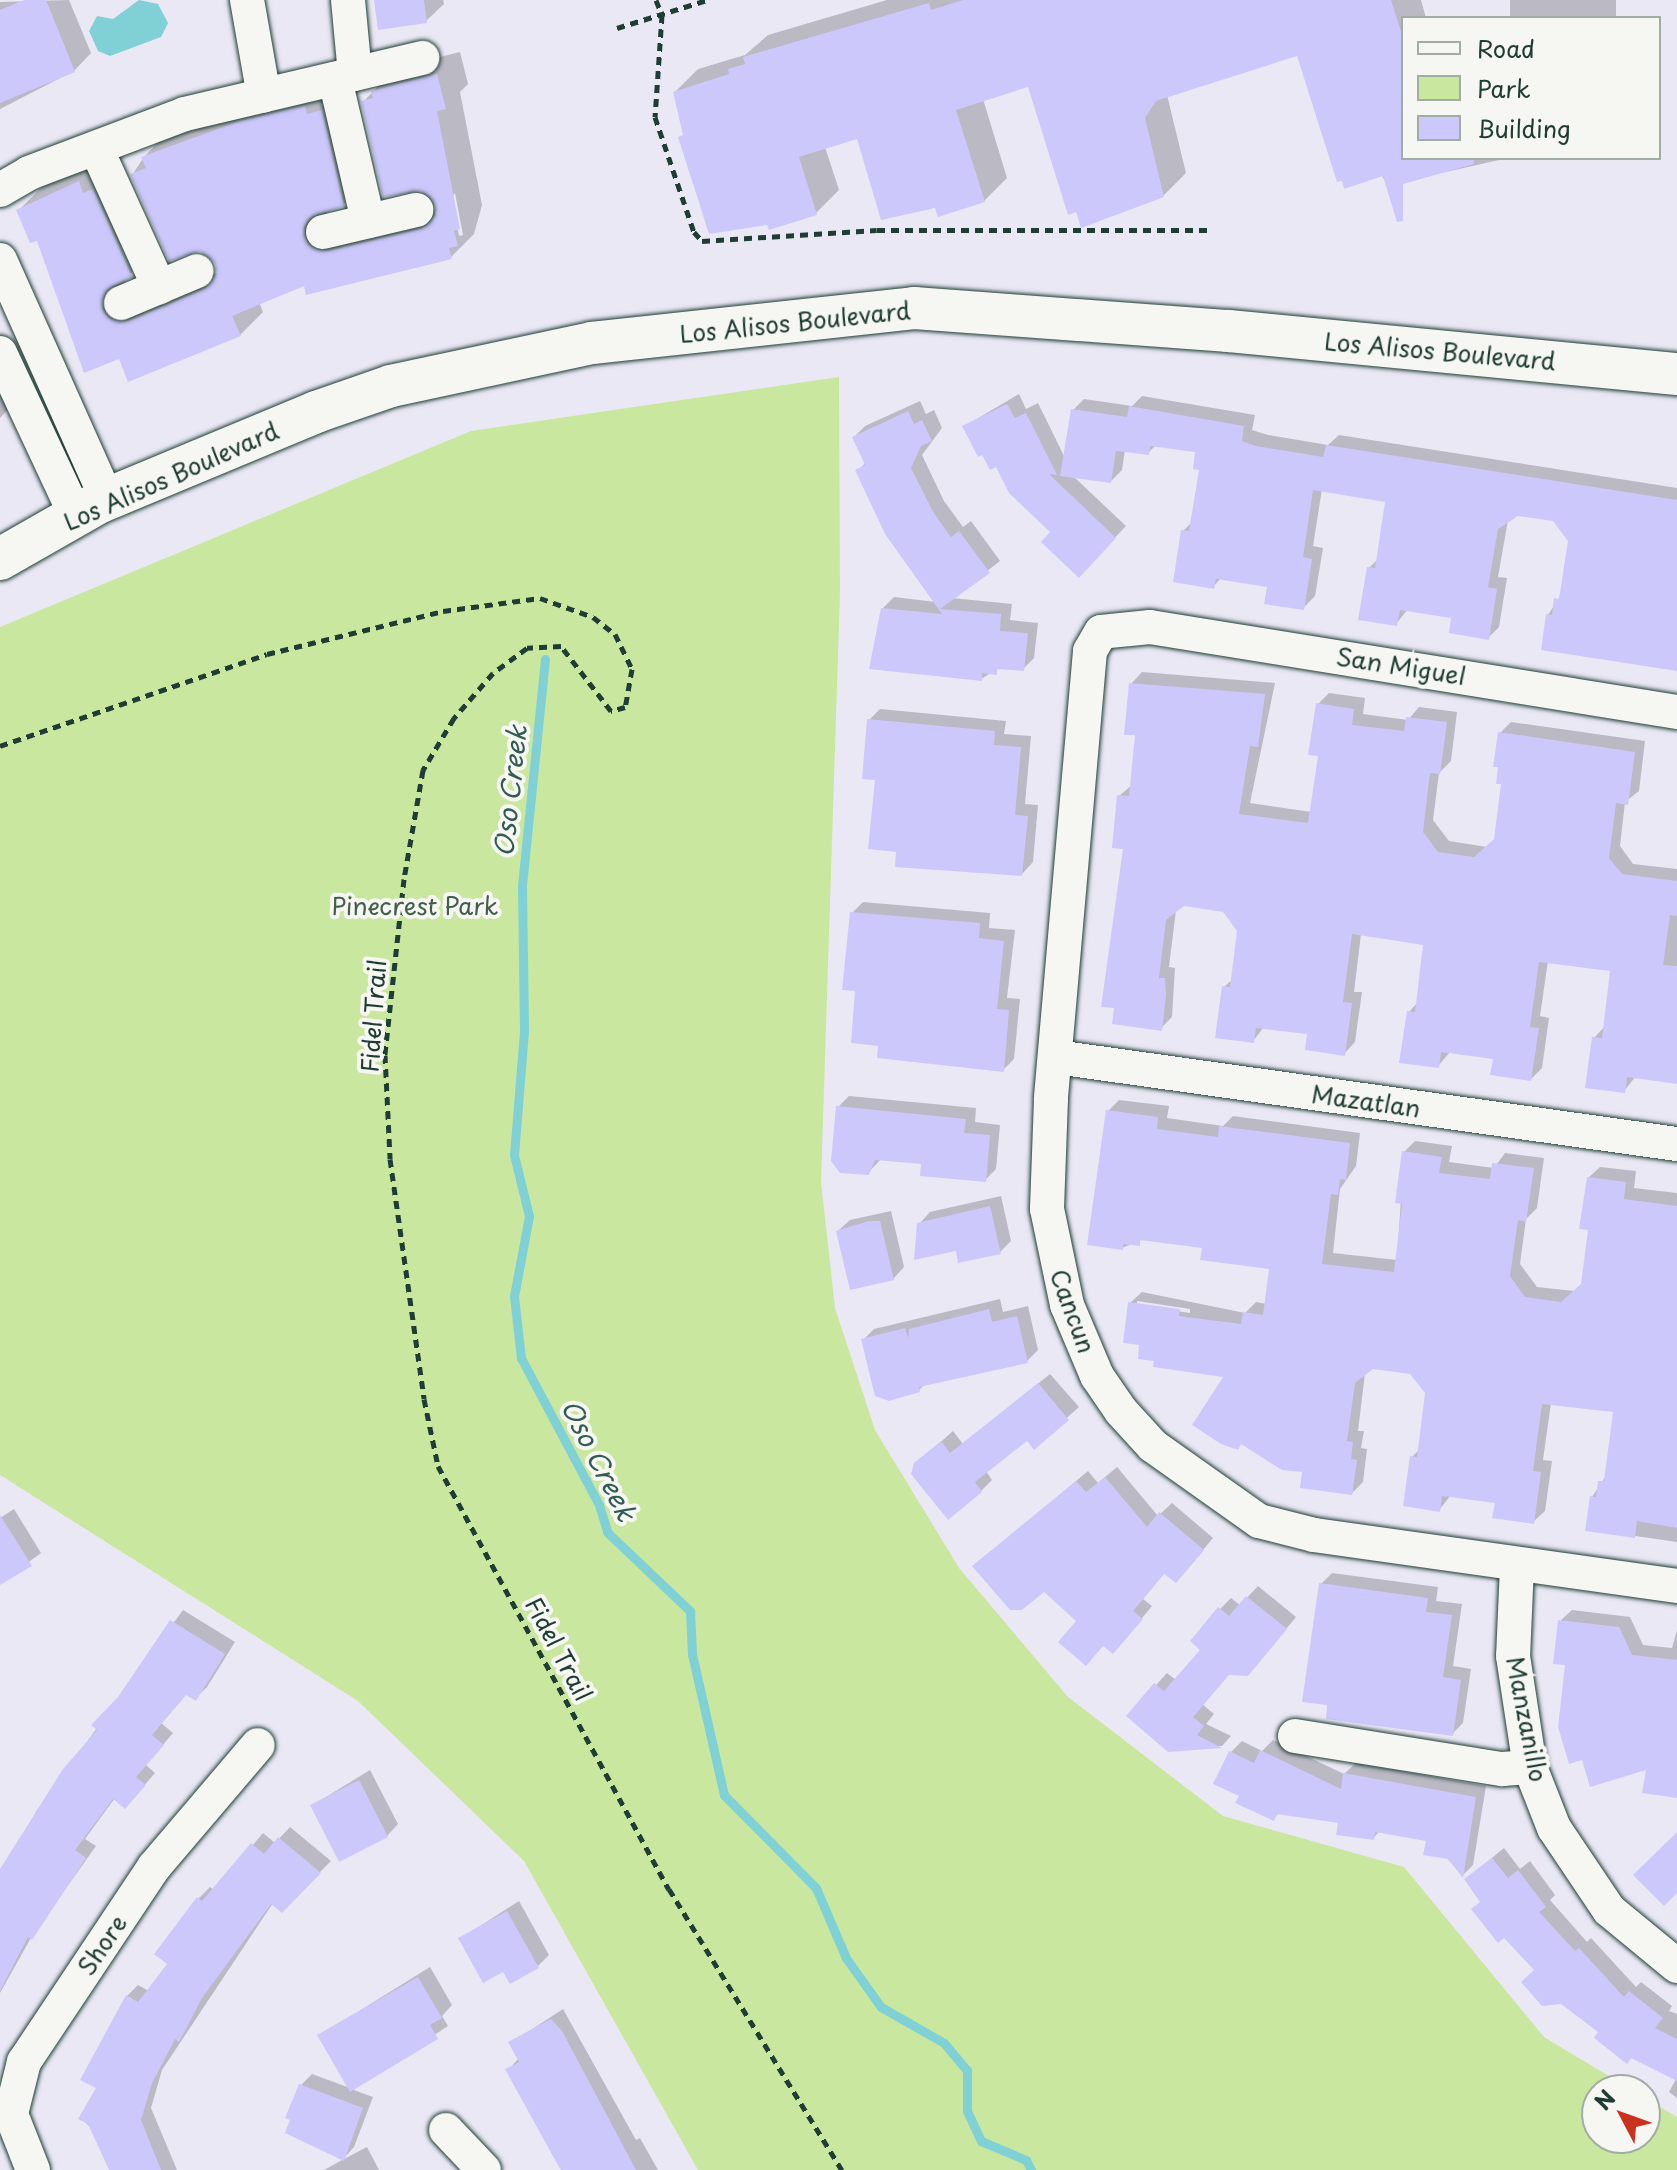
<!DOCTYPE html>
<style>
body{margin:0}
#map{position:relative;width:1677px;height:2170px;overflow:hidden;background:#eae8f5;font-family:"Playpen Sans",sans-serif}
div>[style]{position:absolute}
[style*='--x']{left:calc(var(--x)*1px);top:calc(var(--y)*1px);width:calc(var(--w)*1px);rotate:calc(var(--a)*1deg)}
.green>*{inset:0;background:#c9e79e}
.water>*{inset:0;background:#80d1d6}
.shadow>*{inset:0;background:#0003;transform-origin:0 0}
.stream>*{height:9px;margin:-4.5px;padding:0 4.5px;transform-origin:4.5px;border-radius:4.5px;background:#80d1d6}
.building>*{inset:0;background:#cdc8fb;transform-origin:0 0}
.path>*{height:5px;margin-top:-2.5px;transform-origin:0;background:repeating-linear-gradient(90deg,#1f3d34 0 8px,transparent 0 14px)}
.roads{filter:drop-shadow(0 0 2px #1f3d34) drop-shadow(0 0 2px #1f3d34)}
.minor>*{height:34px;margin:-17px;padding:0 17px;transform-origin:17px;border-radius:17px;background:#f6f6f2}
.major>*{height:42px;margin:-21px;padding:0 21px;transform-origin:21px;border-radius:21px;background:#f6f6f2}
span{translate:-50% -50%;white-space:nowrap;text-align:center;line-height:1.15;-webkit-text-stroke:8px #f6f6f2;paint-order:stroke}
.street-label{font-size:24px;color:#1f3d34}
.park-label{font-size:24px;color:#415f49}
.water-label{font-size:26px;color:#325b54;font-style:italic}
.legend{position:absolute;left:1401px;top:16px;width:260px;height:144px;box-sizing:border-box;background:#f6f6f2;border:2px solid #a0aca6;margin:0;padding:10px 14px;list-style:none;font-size:24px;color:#1f3d34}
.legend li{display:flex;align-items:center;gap:16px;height:40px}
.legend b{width:40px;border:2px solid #a0aca6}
.north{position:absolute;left:1581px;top:2074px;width:80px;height:80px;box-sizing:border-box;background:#f6f6f2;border:2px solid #a0aca6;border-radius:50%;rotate:311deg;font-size:22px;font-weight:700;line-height:32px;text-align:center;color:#1f3d34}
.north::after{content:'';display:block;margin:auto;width:28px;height:36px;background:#c8321e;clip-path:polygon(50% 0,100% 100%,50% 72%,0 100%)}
</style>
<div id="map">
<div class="green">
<i style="clip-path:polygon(839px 377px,840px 593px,821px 1182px,835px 1308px,875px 1430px,959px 1568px,1068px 1697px,1223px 1816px,1404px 1867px,1544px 2037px,1632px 2090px,1597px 2090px,1597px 2138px,1645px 2138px,1645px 2098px,1677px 2117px,1677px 2170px,698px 2170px,524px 1861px,358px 1701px,0 1475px,0 627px,471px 431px)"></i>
</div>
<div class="water">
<i style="clip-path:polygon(139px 0,158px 4px,168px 23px,161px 37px,110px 56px,98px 51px,89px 31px,97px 16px,113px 19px)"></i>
</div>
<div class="shadow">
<i style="clip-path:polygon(69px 0,91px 53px,74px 71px,0 109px,0 2px)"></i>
<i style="clip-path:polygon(376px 0,443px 0,444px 4px,426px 21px)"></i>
<i style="clip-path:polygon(887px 0,1421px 0,1426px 18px,1403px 18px,1403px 158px,1508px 158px,1388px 185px,1299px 53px,1167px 95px,1186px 173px,1163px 196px,1029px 85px,983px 99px,1007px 178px,984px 201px,936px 205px,858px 136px,825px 147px,839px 190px,816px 213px,685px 134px,675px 92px,698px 69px,745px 55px,768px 35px)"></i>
<i style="left:1510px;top:0;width:106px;height:19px"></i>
<i style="clip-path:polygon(evenodd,460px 52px,468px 84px,460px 92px,482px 205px,474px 234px,451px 257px,305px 283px,259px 302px,263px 312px,240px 335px,120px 356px,19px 210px,42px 187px,102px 159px,154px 252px,126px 278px,124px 286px,153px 299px,219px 272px,217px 261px,132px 175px,144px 157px,166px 134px,327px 84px,366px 182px,343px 205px,327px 210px,330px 222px,352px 229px,437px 209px,363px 102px,396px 68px,460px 52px,455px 193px,463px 235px,459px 236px,452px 197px,455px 193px)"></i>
<i style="clip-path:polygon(0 377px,15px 402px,0 418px)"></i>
<i style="clip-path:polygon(1019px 394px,1026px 409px,1038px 403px,1065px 458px,1073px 410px,1084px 399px,1132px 406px,1142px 396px,1255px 415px,1252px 430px,1268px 435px,1328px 445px,1339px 435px,1677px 488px,1677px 668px,1548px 615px,1562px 593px,1570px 541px,1554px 519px,1517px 514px,1508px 520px,1498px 577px,1507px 578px,1499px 627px,1488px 638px,1454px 617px,1408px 609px,1396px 624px,1369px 568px,1378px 559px,1388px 501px,1322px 489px,1313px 546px,1323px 548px,1315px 596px,1303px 608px,1269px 586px,1221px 578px,1213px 587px,1183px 531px,1193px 521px,1201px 469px,1198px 451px,1156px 445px,1148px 453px,1125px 450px,1122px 470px,1111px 481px,1073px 476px,1126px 526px,1079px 575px,1053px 532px,965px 426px)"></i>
<i style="clip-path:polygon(920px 401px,926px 414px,934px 410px,942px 428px,922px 455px,944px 501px,963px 527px,971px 521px,1000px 561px,952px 598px,1012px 604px,1010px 620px,1038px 623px,1034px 658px,1023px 669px,1001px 667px,981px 679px,883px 608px,894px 597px,936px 602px,858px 471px,866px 462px,854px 437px,865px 426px)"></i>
<i style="clip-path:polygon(1142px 672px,1275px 683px,1250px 803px,1312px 812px,1320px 754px,1318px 704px,1329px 693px,1365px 698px,1363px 714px,1408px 720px,1419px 707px,1457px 712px,1451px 761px,1439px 773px,1433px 820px,1449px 841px,1487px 847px,1496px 838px,1503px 783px,1500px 733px,1511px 722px,1645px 741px,1639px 791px,1625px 802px,1620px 846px,1633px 864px,1677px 869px,1677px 1082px,1636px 1076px,1624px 1091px,1594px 1038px,1605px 1026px,1612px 970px,1548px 961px,1540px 1016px,1549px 1018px,1542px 1068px,1531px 1079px,1495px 1057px,1450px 1052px,1438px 1066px,1409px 1012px,1418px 1002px,1425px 943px,1361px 934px,1354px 992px,1362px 992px,1355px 1042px,1344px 1054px,1310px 1032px,1264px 1027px,1253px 1041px,1224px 987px,1233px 979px,1239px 930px,1224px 910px,1184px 904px,1176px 910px,1169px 967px,1175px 968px,1172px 1017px,1161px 1028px,1119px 796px,1132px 785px,1137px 733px,1131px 684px)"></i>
<i style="clip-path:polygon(880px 709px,1006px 721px,1004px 734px,1031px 736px,1025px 804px,1038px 805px,1033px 862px,1022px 874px,899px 850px,877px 778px,869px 720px)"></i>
<i style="clip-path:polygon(863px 902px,990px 913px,989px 928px,1015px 930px,1007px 998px,1020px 999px,1014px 1059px,1003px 1070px,880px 1044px,858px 990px,852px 913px)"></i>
<i style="clip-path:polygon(849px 1096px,976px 1108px,975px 1122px,1000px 1125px,996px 1169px,985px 1180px,923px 1162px,881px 1159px,868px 1173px,838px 1107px)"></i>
<i style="clip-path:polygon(evenodd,1119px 1100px,1169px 1106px,1167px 1118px,1223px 1126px,1233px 1116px,1360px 1133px,1356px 1166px,1340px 1189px,1333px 1253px,1397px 1260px,1404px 1152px,1415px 1141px,1452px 1146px,1449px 1162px,1494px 1168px,1505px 1153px,1544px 1158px,1537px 1208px,1526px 1219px,1520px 1264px,1537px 1287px,1574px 1291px,1583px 1284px,1590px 1228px,1588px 1178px,1600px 1167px,1636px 1171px,1634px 1188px,1677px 1193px,1677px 1542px,1587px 1529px,1592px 1497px,1607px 1474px,1615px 1410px,1551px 1403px,1543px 1460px,1552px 1461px,1545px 1511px,1533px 1522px,1497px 1501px,1451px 1495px,1439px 1510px,1412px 1457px,1420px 1449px,1428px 1392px,1411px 1372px,1372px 1367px,1365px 1373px,1358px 1431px,1364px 1431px,1361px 1448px,1367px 1449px,1363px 1482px,1352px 1493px,1304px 1471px,1227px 1375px,1156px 1359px,1141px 1343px,1130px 1303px,1142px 1292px,1245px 1313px,1256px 1302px,1267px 1304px,1271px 1267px,1204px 1246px,1144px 1239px,1122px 1248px,1108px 1111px,1119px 1100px,1137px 1301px,1190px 1309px,1190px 1313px,1137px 1305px,1137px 1301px)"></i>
<i style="clip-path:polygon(1001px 1196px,1011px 1241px,1000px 1252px,957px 1248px,919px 1224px,930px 1212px)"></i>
<i style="clip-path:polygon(891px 1211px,904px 1267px,893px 1279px,838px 1231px,850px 1220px)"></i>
<i style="clip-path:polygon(1000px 1299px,1003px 1312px,1028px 1306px,1038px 1350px,1027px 1361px,926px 1383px,919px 1390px,863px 1340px,874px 1329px)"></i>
<i style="clip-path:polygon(1050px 1374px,1079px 1407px,1034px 1447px,1027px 1439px,986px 1471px,992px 1480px,981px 1491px,916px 1464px,953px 1431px,963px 1444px)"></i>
<i style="clip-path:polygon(1117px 1467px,1158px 1516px,1172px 1503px,1213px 1538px,1187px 1569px,1165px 1572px,1143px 1599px,1152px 1606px,1124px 1640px,1079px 1620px,1044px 1589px,975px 1566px,1088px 1471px,1098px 1483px)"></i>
<i style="clip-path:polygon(14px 1509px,41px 1553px,0 1583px,0 1518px)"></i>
<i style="clip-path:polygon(1332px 1573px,1438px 1587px,1436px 1601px,1462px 1604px,1453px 1666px,1471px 1669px,1463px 1723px,1452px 1734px,1321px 1584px)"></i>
<i style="clip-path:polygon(1258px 1586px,1296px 1617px,1259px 1662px,1230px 1673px,1202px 1704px,1214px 1714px,1206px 1724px,1231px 1736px,1222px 1746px,1169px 1750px,1128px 1716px,1167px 1673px,1176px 1680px,1203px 1650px,1220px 1609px,1231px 1598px,1240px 1605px)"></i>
<i style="clip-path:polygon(183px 1610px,235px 1642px,207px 1687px,195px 1699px,187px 1693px,161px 1723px,173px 1733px,146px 1765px,155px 1773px,136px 1795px,115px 1798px,85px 1839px,96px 1846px,32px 1936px,0 1993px,0 1872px,38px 1816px,35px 1813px)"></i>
<i style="clip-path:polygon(1572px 1610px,1630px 1617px,1643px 1645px,1672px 1648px,1677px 1630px,1677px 1796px,1568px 1663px,1560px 1621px)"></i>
<i style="clip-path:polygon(1273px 1740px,1344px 1774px,1356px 1763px,1486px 1786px,1473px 1865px,1463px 1875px,1428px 1839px,1380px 1831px,1373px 1838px,1340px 1821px,1280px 1812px,1273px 1819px,1241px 1795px,1231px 1752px,1242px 1741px,1262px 1751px)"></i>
<i style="clip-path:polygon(370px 1770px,398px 1824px,387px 1836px,313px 1805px)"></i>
<i style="clip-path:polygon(290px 1827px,331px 1861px,282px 1910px,273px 1903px,162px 2070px,151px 2108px,177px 2170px,111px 2170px,94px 2131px,81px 2118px,98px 2087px,127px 1996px,138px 1985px,149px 1991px,169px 1964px,199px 1898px,210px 1887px,214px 1890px,263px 1833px,275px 1843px)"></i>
<i style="clip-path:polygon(1504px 1848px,1520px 1869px,1530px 1861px,1555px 1895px,1550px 1900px,1587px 1942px,1591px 1938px,1636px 1987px,1641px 1982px,1672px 2006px,1669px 2011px,1677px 2014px,1677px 2098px,1669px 2092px,1676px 2079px,1601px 2032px,1536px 1970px,1466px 1879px)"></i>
<i style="clip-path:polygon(519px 1901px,549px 1955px,538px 1966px,504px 1969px,460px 1939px)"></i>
<i style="clip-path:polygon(430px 1967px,452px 2005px,442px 2016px,448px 2026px,351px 2089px,373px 2097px,354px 2147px,344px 2158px,301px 2085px,312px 2074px,350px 2088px,319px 2036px)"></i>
<i style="clip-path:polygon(563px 2009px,636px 2140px,640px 2138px,658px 2170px,563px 2170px,508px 2070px,519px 2058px,511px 2043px)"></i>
<i style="clip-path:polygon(367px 2147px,379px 2170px,324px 2170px,344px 2159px)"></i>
</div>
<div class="stream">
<i style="--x:545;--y:659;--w:228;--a:95.8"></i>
<i style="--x:522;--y:886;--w:145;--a:89.2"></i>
<i style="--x:524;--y:1031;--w:124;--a:94.6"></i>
<i style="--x:514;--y:1155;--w:63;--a:76.2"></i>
<i style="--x:529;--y:1216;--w:81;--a:100.6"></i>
<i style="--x:514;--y:1296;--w:62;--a:83.6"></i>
<i style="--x:521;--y:1358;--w:166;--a:62"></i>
<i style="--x:599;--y:1505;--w:28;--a:73"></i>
<i style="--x:607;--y:1532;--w:115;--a:43.6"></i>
<i style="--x:690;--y:1611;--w:43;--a:87.3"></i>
<i style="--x:692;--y:1654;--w:145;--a:77.2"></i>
<i style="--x:724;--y:1795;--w:131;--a:45.3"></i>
<i style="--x:816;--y:1888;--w:76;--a:66.8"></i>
<i style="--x:846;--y:1958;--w:60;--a:54.5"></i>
<i style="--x:881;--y:2007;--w:73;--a:29.7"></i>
<i style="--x:944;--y:2043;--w:35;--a:50"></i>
<i style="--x:967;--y:2070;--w:41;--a:90"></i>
<i style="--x:967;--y:2111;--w:33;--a:65"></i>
<i style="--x:981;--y:2141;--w:49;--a:22.9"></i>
<i style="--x:1026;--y:2160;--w:11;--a:63"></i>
</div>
<div class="building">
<i style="clip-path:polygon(24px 0,46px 0,75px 72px,0 103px,0 10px)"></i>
<i style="clip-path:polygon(374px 0,424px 0,427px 23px,378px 30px)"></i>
<i style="clip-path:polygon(963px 0,1391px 0,1403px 38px,1403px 158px,1473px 158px,1474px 164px,1403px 184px,1403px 221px,1397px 222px,1383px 176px,1344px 189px,1342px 181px,1337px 182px,1297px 56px,1156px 101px,1145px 118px,1164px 197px,1081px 228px,1076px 212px,1068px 215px,1028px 87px,956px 110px,985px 202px,938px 217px,935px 208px,881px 220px,857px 139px,799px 157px,817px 215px,769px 230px,767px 225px,709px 234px,678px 137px,683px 135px,673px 92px,729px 74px,728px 69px,745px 64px,743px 57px,929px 3px,931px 10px)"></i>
<i style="clip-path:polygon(437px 74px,446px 109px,437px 111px,460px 229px,454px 231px,458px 246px,449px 248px,452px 259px,306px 295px,304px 286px,232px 316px,241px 336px,128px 382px,119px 359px,84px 373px,37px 241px,30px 243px,16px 210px,79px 181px,83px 193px,93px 189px,132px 277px,106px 290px,102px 310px,110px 319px,129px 321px,205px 289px,217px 273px,215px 263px,200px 251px,169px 261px,130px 174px,146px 168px,141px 157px,237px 122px,305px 106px,307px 114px,322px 110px,344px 206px,309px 218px,304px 227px,308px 245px,328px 251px,421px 229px,435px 216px,435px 205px,421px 191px,383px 197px,361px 101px,373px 98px,371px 91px)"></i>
<i style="clip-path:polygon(1007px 404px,1015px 418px,1026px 413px,1057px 475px,1049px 474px,1116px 538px,1079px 578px,1041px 542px,1050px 532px,1009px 493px,996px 467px,990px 470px,982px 455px,978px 457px,962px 426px)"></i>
<i style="clip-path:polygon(1129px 406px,1244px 426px,1242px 441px,1256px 446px,1323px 457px,1326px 445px,1677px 500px,1677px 671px,1541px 650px,1546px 614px,1552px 615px,1554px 598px,1559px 599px,1568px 541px,1553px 521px,1518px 516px,1498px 529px,1488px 587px,1497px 589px,1489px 640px,1449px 633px,1451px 618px,1400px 610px,1397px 626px,1358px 620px,1367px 567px,1375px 568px,1385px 502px,1313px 490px,1303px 557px,1312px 559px,1304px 610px,1264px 604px,1267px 587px,1216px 579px,1214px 589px,1173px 582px,1181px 530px,1189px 531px,1199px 470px,1193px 469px,1195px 452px,1150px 446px,1149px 455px,1116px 451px,1111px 483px,1060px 476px,1071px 409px,1127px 417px)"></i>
<i style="clip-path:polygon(908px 411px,914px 424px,922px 420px,932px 441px,921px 446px,911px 468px,933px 512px,951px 537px,959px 531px,990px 573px,940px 609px,1001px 614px,1000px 631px,1028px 633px,1024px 671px,997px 669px,997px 675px,982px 673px,982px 681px,869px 669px,881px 608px,942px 614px,885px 534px,855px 470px,865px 465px,852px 437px)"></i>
<i style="clip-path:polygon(1129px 683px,1265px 694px,1258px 747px,1250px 746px,1239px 814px,1308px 823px,1318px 756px,1308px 755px,1316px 703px,1354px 709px,1352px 725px,1404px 731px,1406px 717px,1447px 722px,1440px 774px,1430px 773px,1423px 832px,1438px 852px,1474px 857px,1494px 839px,1501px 784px,1496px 784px,1498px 767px,1493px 767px,1498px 732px,1635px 752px,1628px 805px,1616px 803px,1609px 858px,1622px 874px,1677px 881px,1677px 916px,1670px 915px,1663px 965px,1677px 966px,1677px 1084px,1627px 1077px,1625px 1093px,1585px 1088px,1592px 1037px,1602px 1038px,1610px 971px,1539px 962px,1530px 1027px,1539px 1028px,1531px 1081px,1490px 1075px,1493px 1059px,1441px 1052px,1439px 1068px,1399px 1063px,1407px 1011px,1415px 1012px,1423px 945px,1352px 934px,1343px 1002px,1352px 1003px,1345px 1056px,1305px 1050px,1307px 1034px,1256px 1028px,1254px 1043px,1215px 1038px,1222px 986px,1230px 987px,1237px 931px,1223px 912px,1184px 906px,1166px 920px,1159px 978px,1165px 978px,1166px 995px,1162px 1031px,1112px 1024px,1114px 1008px,1101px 1007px,1123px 849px,1112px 848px,1117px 795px,1129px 796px,1135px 735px,1124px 735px)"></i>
<i style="clip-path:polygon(867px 719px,995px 731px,994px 745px,1021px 747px,1015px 815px,1028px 816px,1022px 876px,895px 867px,896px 852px,868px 849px,875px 780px,862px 779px)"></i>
<i style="clip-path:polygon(850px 912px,980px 923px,979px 938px,1004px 941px,997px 1009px,1009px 1010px,1004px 1072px,877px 1058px,878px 1046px,851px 1043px,855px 991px,842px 990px)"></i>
<i style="clip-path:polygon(836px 1106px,966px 1119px,964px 1133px,990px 1135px,986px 1182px,920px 1176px,921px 1164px,875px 1160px,869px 1175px,840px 1173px,831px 1161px)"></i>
<i style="clip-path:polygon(1106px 1110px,1158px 1117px,1157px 1129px,1218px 1137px,1219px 1126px,1350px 1143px,1346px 1180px,1340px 1179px,1338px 1195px,1331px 1194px,1322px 1264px,1394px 1272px,1402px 1204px,1395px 1203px,1402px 1151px,1442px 1157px,1439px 1173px,1490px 1179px,1492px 1163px,1534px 1168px,1526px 1222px,1518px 1220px,1510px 1276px,1525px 1297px,1561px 1302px,1581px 1284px,1588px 1230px,1579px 1229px,1587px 1177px,1626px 1182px,1624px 1199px,1677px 1206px,1677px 1528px,1637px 1521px,1635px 1538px,1585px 1531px,1590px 1496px,1596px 1497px,1598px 1481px,1604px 1481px,1613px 1412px,1542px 1404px,1533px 1471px,1541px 1472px,1534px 1524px,1492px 1518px,1495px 1503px,1442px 1496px,1440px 1512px,1403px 1506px,1410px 1456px,1417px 1457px,1425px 1393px,1410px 1374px,1373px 1369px,1355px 1383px,1347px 1441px,1353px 1442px,1351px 1459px,1357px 1460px,1352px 1495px,1300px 1488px,1302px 1472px,1282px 1470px,1241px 1444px,1238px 1450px,1221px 1444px,1192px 1425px,1223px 1377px,1153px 1367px,1154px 1361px,1138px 1359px,1139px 1345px,1123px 1343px,1128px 1302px,1180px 1309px,1179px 1316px,1241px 1324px,1243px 1312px,1263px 1315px,1269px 1269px,1200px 1260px,1202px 1248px,1140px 1240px,1140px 1246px,1123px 1244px,1123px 1250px,1087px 1245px)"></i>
<i style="clip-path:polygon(990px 1206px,1001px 1254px,958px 1263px,956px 1251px,914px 1260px,917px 1223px)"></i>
<i style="clip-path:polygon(869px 1221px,880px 1221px,894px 1280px,850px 1290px,836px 1231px)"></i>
<i style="clip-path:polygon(989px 1309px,992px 1322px,1017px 1316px,1028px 1363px,919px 1387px,920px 1392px,889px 1401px,875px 1396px,861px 1339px,905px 1328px,908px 1338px,909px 1329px)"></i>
<i style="clip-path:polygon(1038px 1383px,1069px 1420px,1034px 1450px,1027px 1441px,975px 1482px,982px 1492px,948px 1520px,911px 1474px,914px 1463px,941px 1441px,950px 1453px)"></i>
<i style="clip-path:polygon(1105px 1477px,1147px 1527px,1159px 1512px,1204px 1550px,1176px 1583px,1164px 1574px,1133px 1611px,1143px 1619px,1113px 1654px,1103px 1646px,1086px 1666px,1058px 1642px,1076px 1621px,1044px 1592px,1022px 1610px,1010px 1610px,972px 1566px,1076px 1481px,1086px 1492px)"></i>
<i style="clip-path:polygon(0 1515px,32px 1566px,0 1585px)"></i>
<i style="clip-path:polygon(1319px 1583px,1428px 1598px,1426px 1612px,1452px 1615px,1443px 1677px,1461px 1680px,1453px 1736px,1326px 1719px,1327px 1705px,1302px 1702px)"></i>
<i style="clip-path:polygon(1246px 1596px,1287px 1629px,1248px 1676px,1229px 1675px,1193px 1717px,1204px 1726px,1197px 1735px,1222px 1748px,1168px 1752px,1126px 1716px,1154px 1683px,1164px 1691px,1200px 1650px,1190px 1641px,1218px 1607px,1229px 1616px)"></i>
<i style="clip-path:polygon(170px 1620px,225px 1654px,196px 1701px,186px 1695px,152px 1735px,164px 1745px,136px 1777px,146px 1785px,125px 1809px,113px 1799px,75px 1850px,86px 1858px,32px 1940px,28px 1937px,0 1991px,0 1869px,63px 1769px,97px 1730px,91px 1725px,118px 1697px)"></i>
<i style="clip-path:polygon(1558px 1620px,1619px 1627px,1632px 1655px,1677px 1660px,1677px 1798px,1642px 1793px,1646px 1770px,1590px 1787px,1582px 1760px,1569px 1764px,1558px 1727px,1565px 1665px,1553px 1664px)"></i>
<i style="clip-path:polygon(1260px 1750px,1341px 1789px,1343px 1773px,1476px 1797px,1463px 1878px,1448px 1859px,1423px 1855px,1426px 1841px,1375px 1832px,1374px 1840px,1336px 1835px,1338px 1823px,1277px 1814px,1274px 1821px,1235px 1803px,1239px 1796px,1213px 1784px,1229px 1751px,1254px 1763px)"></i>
<i style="left:359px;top:1780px;width:64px;height:55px;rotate:63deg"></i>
<i style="clip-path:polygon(1677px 1832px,1677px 1893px,1664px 1906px,1633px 1875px)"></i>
<i style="clip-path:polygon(278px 1837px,321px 1873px,282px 1913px,271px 1904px,202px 1998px,179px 2042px,175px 2039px,152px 2083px,141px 2120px,161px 2170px,109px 2170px,88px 2124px,78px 2119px,96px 2088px,80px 2080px,126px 1995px,138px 2002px,167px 1964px,154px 1954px,197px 1897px,202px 1901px,251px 1843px,264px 1854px)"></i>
<i style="clip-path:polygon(1492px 1858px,1508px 1878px,1518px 1870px,1546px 1907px,1539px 1912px,1575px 1951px,1579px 1948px,1624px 1997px,1629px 1991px,1663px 2018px,1655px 2028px,1677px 2039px,1677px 2081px,1631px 2058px,1627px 2064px,1594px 2038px,1598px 2032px,1561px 2004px,1542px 2006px,1521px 1982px,1534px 1970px,1504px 1938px,1498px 1943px,1471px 1909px,1480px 1902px,1464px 1879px)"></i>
<i style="clip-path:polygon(507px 1911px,539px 1968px,510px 1984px,503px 1972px,483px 1983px,458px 1938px)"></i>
<i style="clip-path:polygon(418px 1977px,442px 2018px,430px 2025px,438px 2039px,350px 2092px,317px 2035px)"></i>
<i style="clip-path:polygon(551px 2019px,562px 2031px,636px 2170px,561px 2170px,554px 2158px,505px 2069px,519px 2062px,508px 2042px)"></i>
<i style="clip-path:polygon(299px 2084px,363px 2108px,344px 2161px,285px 2133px,290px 2120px,285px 2118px)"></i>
</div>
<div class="path">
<i style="--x:656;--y:0;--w:16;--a:68"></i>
<i style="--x:662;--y:15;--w:102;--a:93.9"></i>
<i style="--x:655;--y:117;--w:121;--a:71.3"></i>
<i style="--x:694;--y:232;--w:12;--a:48"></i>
<i style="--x:702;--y:241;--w:175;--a:-3.6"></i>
<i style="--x:877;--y:230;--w:330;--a:0"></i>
<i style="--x:617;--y:28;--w:94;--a:-17.3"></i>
<i style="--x:0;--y:746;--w:282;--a:-19"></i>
<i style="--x:267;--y:654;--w:181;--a:-13.7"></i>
<i style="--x:443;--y:611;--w:98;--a:-7.6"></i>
<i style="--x:540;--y:598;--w:56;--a:19.7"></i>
<i style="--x:593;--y:617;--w:28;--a:38"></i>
<i style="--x:615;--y:634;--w:39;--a:64"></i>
<i style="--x:632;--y:669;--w:39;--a:100"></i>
<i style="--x:625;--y:707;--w:15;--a:164"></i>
<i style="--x:611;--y:711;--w:82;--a:-127.6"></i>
<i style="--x:561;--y:646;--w:34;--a:177"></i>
<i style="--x:527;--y:648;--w:42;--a:143.7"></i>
<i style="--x:493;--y:673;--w:60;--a:130.9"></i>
<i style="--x:454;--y:718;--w:61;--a:120.8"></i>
<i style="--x:423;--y:770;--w:111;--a:99.9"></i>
<i style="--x:404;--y:879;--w:177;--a:96.2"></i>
<i style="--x:385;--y:1055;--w:104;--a:87.2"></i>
<i style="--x:390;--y:1159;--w:242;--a:81.9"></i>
<i style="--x:424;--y:1399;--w:68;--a:78.2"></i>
<i style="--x:438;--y:1466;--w:482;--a:61.4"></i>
<i style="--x:669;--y:1889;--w:330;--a:58.4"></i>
</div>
<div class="roads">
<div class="minor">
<i style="--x:247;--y:0;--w:97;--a:80"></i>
<i style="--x:348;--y:0;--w:74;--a:84.6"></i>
<i style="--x:335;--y:79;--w:146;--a:76.9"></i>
<i style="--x:96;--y:148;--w:153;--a:65.6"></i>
<i style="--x:0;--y:190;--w:34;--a:-30"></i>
<i style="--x:29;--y:173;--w:167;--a:-20.7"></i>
<i style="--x:185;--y:114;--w:244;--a:-13.3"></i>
<i style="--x:323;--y:232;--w:96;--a:-13.3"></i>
<i style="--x:0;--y:260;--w:262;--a:65.9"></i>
<i style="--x:121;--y:303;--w:82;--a:-22.8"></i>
<i style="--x:0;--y:353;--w:180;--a:65"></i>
<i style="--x:1677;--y:712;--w:534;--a:-170.84"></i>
<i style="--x:1150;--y:627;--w:49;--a:174.2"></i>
<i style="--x:1101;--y:632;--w:22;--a:120"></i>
<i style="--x:1090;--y:651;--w:450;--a:95"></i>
<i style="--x:1051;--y:1099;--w:110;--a:92.1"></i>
<i style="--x:1047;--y:1209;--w:98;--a:78.2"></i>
<i style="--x:1067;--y:1305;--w:77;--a:67.1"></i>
<i style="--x:1097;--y:1376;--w:42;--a:55.6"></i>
<i style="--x:1121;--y:1411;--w:47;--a:47.6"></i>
<i style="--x:1153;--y:1446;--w:130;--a:35.3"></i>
<i style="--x:1259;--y:1521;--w:57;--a:14.3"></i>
<i style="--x:1314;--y:1535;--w:367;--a:8"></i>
<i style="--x:1056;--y:1057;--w:627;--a:7.98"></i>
<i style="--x:1517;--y:1566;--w:90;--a:92.5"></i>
<i style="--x:1513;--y:1656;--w:112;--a:81.3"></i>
<i style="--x:1530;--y:1767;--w:66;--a:68.5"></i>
<i style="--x:1554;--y:1828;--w:99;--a:56.1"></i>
<i style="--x:1609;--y:1910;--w:88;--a:39.5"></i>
<i style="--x:1295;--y:1736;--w:210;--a:9.1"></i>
<i style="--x:1502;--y:1769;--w:28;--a:-4"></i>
<i style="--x:446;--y:2130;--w:55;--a:46.5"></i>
<i style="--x:33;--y:2170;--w:60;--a:-111.4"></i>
<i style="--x:11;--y:2114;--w:54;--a:-76"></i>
<i style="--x:24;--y:2062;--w:234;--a:-56.3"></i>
<i style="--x:154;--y:1867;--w:160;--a:-49.6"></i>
</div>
<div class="major">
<i style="--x:0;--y:559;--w:115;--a:-29.7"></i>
<i style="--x:100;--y:502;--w:234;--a:-22.6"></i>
<i style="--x:316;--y:412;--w:79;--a:-19.1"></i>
<i style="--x:391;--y:386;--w:206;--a:-12.1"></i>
<i style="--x:592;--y:343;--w:324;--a:-6.2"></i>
<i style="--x:914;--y:308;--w:316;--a:4.2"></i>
<i style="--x:1229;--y:331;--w:450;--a:5.5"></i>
</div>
</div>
<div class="street-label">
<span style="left:795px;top:322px;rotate:-6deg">Los Alisos Boulevard</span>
<span style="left:1440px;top:351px;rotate:5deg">Los Alisos Boulevard</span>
<span style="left:171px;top:476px;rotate:-24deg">Los Alisos Boulevard</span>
<span style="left:1401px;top:666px;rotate:9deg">San Miguel</span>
<span style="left:373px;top:1016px;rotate:-86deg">Fidel Trail</span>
<span style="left:1366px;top:1101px;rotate:8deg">Mazatlan</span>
<span style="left:1073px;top:1311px;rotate:70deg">Cancun</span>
<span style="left:559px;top:1649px;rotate:62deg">Fidel Trail</span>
<span style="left:1527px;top:1719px;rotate:79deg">Manzanillo</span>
<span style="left:102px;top:1945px;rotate:-56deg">Shore</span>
</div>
<div class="park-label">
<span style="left:415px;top:906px">Pinecrest Park</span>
</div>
<div class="water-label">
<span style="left:510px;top:791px;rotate:-84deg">Oso Creek</span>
<span style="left:599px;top:1460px;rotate:63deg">Oso Creek</span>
</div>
<ul class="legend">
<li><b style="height:10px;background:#f6f6f2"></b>Road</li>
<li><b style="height:22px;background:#c9e79e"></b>Park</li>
<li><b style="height:22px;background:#cdc8fb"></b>Building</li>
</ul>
<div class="north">N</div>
</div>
